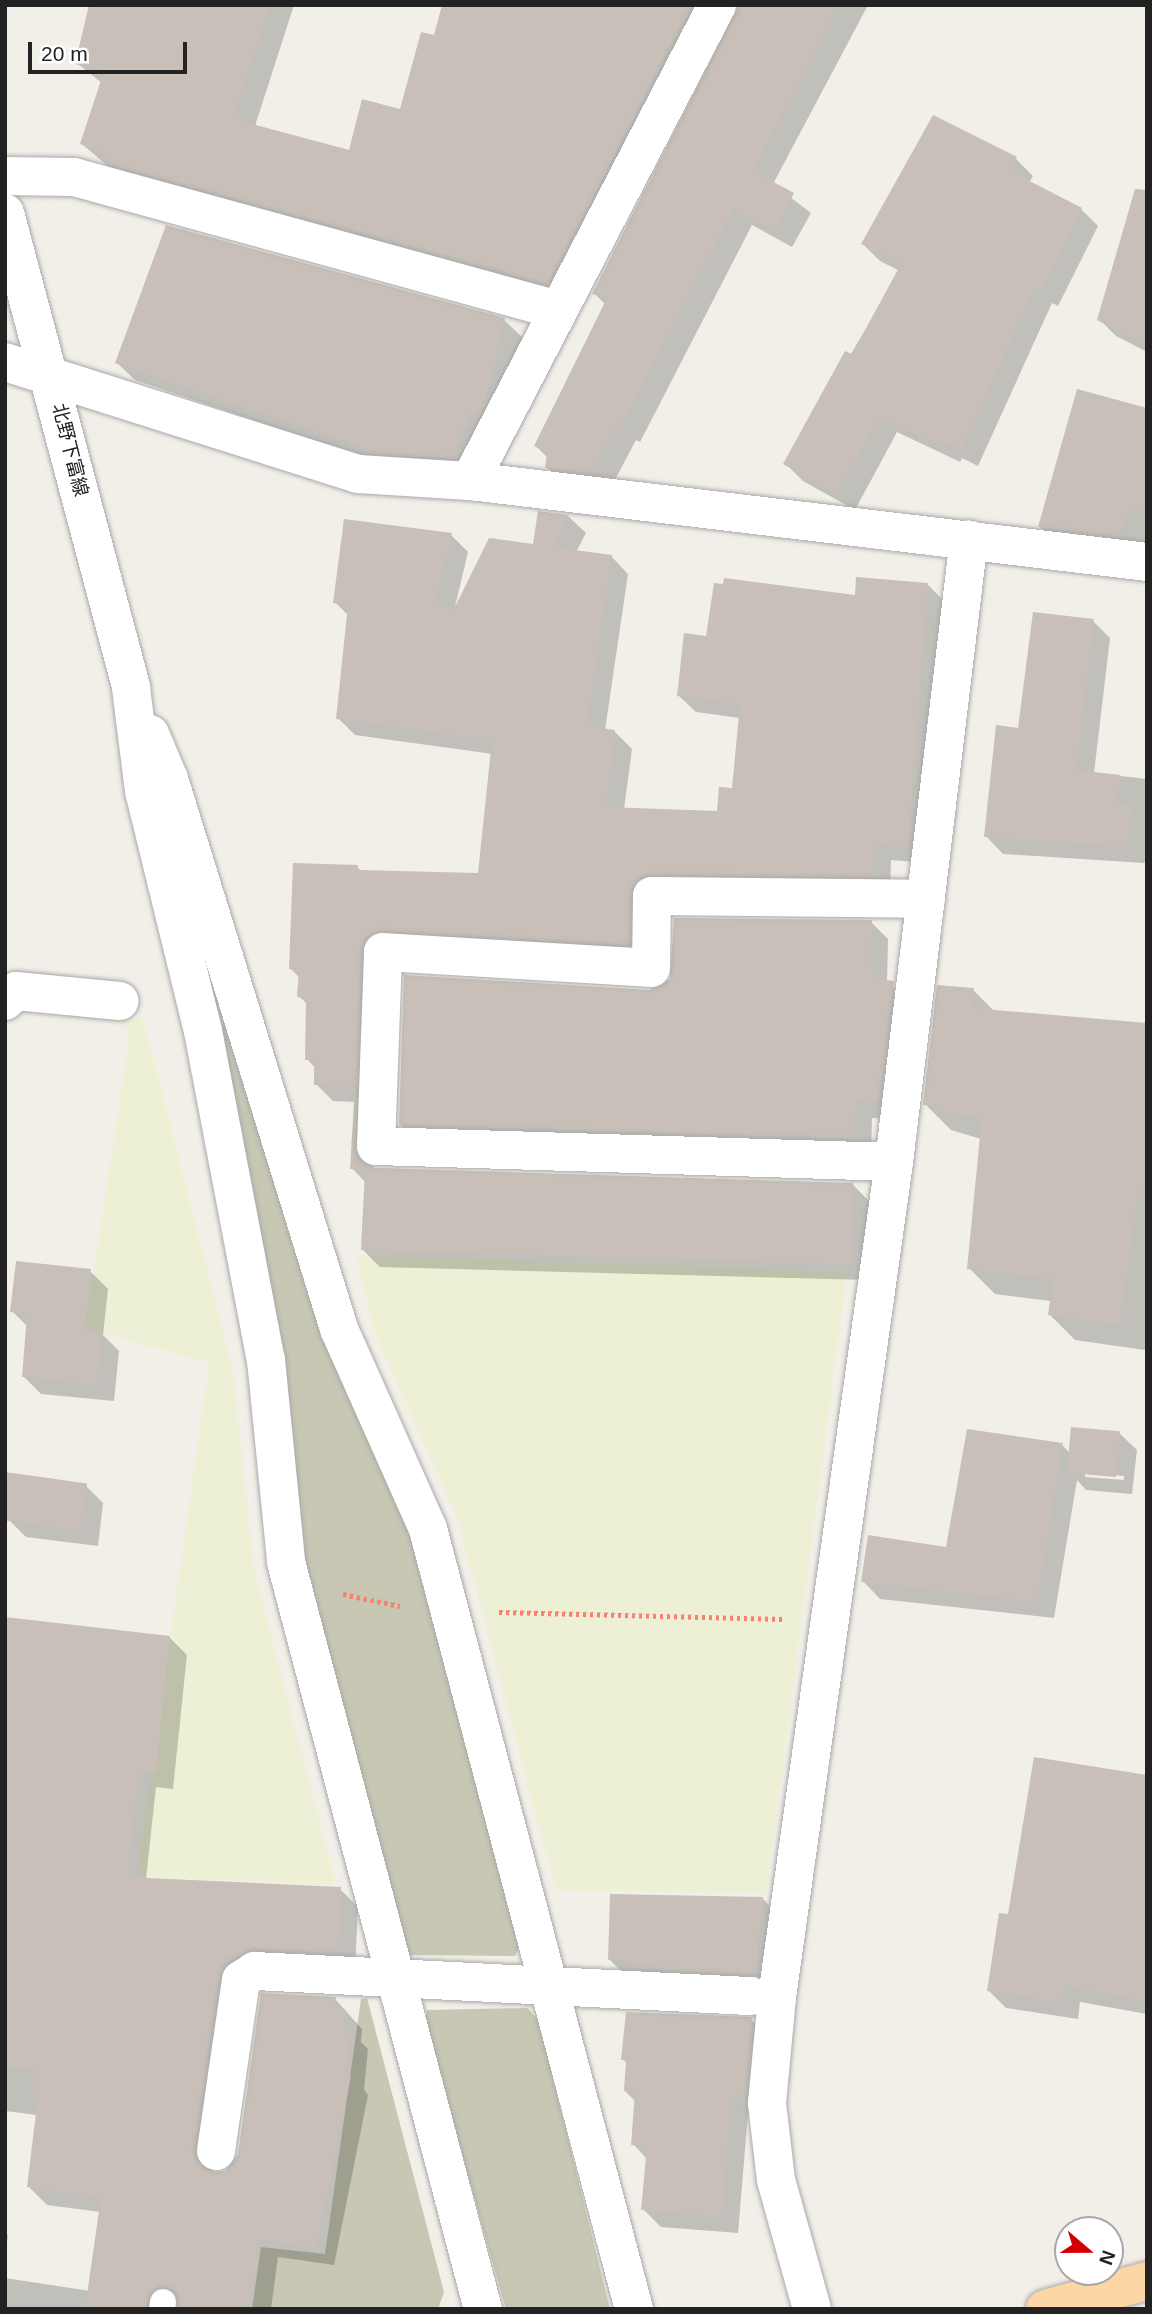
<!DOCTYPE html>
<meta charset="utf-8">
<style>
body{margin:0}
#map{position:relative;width:1152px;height:2314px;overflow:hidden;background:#f2efe9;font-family:Helvetica,"Noto Sans JP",sans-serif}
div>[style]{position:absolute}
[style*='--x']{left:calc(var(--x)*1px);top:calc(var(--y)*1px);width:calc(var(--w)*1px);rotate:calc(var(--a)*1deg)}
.construction>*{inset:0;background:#c7c7b4}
.farmland>*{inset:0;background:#eef0d5}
.shadow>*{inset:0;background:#0003}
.building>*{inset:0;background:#c7bfb8;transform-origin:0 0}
.path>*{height:4.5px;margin-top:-2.25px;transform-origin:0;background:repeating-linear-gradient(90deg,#fa8072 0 3.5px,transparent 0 7px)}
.roads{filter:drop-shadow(0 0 2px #a9a9a9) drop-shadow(0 0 2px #a9a9a9)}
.service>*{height:26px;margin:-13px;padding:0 13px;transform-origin:13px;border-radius:13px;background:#fff}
.minor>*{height:38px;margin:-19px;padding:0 19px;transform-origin:19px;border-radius:19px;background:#fff}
.tertiary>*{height:38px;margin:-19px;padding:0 19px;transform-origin:19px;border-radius:19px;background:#fff}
.primary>*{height:38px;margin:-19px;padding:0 19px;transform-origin:19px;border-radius:19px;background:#fcd6a4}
span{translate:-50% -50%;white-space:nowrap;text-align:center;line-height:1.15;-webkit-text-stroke:7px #fff;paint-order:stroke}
.street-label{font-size:19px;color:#222}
.frame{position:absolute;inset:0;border:7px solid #222;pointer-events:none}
.north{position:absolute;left:1054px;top:2216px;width:70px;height:70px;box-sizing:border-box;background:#fff;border:2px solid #a7a7a7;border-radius:50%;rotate:110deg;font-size:19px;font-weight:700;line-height:28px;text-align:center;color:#222}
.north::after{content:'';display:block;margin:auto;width:24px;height:32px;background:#d40000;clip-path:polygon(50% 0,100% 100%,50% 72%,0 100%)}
.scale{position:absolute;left:28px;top:42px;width:159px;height:32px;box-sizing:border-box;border:4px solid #222;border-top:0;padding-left:9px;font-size:21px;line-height:24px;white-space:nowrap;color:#222;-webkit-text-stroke:5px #fff;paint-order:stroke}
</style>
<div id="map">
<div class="construction">
<i style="clip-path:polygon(226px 1022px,406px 1522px,519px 1947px,515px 1956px,408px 1955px,303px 1556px,211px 1024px)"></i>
<i style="clip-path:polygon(367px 1998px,444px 2292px,438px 2309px,252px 2309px,261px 2247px,325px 2254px,361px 1999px)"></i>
<i style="clip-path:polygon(528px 2008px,539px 2022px,610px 2309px,506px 2309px,425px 2024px,427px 2010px)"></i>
</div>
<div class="farmland">
<i style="clip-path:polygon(143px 1019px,233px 1371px,254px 1569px,336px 1885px,137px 1876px,209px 1363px,85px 1328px,130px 1034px,118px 1020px)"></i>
<i style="clip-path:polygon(356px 1255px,847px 1272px,766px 1894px,556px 1890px,457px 1517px,374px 1331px)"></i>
</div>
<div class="shadow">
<i style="clip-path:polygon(91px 5px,294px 5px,255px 126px,350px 152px,402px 112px,436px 37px,612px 5px,727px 5px,567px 300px,124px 180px,82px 144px,102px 83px,77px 63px)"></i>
<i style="clip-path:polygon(740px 5px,868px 5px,773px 184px,811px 213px,792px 247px,752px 225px,640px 442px,636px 440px,609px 491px,565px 485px,547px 467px,548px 458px,536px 446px,606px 305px,594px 293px)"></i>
<i style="clip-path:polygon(1016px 159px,1033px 176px,1029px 183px,1081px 209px,1098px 226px,1058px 306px,1052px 303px,978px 466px,962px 458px,960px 462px,897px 432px,855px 510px,803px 481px,786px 464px,900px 271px,880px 261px,863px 244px)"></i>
<i style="clip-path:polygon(1147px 255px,1147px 352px,1116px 336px,1099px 319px)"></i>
<i style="clip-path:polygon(504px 320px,522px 337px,500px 427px,472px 475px,401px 470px,135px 380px,117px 363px)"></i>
<i style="clip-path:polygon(1147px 410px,1147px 545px,1062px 549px,1039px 526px)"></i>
<i style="clip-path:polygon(540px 513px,569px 517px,586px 533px,576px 552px,611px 556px,628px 574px,605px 730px,615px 732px,632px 749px,624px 809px,718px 812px,734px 790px,740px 718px,696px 712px,678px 695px,708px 638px,856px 597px,927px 584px,944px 601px,925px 863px,891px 860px,890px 893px,659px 893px,646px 961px,378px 969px,373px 1168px,852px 1184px,869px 1201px,867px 1280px,380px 1267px,363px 1250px,366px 1183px,352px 1168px,355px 1102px,333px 1101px,316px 1084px,316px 1069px,307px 1059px,308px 1005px,299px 996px,300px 978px,290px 968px,357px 867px,363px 872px,480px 875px,493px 754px,355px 735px,338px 718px,349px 616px,335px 602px,451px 535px,468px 552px,455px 607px,535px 546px)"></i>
<i style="clip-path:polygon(1093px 621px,1110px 638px,1094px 773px,1147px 779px,1147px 859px,1144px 863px,1003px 854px,986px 836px,1019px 730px)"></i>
<i style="clip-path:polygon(871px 922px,888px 939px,887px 982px,910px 1000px,896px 1119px,872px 1118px,871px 1156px,418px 1142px,400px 1124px,651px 992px)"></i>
<i style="clip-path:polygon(973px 990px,994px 1011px,1147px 1024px,1145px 1350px,1075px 1340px,1050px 1315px,1051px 1301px,995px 1294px,969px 1268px,981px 1139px,951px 1130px,925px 1104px)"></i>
<i style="clip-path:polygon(90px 1271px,108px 1289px,103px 1335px,119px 1351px,114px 1401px,41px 1394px,23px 1376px,28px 1327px,12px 1311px)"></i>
<i style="clip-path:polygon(evenodd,1119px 1433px,1137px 1450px,1132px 1494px,1086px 1490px,1077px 1480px,1054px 1618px,880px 1599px,863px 1581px,947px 1549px,1062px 1445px,1070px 1453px,1119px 1433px,1085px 1473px,1124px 1476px,1124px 1480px,1085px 1477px,1085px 1473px)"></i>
<i style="clip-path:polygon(86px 1486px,103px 1503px,98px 1546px,26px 1537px,8px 1519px)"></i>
<i style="clip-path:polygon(5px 1619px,169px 1637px,187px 1655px,173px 1789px,156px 1787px,146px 1879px,340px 1889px,358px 1907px,355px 1971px,247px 1979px,213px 2174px,226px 2173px,239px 2155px,335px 1999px,362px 2029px,361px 2042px,368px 2049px,364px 2090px,368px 2095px,334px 2265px,278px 2257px,271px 2309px,179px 2309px,179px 2305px,172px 2309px,5px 2309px,5px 2278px,90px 2291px,101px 2212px,47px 2205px,29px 2187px,37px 2115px,5px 2111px)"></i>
<i style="clip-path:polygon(1147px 1768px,1147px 2014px,1080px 2002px,1078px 2019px,1006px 2008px,989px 1991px,1145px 1776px)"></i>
<i style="clip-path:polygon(762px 1898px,780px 1916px,773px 1992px,627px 1977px,609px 1959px)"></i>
<i style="clip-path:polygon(751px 2019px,769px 2037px,762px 2115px,748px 2114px,738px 2233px,661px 2227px,643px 2209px,647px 2159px,633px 2144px,636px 2102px,625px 2091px,628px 2064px,623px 2059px)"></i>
<i style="clip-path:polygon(5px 2233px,8px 2236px,5px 2256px)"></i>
</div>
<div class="building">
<i style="clip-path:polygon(89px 5px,271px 5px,233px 119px,349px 150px,362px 99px,400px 109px,421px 32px,434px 35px,442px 5px,692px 5px,548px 283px,104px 163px,107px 153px,80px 144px,104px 71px,75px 64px)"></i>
<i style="clip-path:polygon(739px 5px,838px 5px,753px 171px,794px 193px,774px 231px,734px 208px,621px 425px,617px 423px,591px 473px,545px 468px,547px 453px,534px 446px,607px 298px,592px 294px)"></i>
<i style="clip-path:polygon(933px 115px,1017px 157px,1010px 171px,1082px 208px,1041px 291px,1035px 287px,961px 450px,944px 442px,943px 447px,880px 416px,837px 494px,783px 464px,845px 351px,852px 354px,901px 264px,861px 244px)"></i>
<i style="clip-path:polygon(1135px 189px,1147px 190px,1147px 346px,1097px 320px)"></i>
<i style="clip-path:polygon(166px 225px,505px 318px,483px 409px,479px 416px,469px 411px,466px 428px,459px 427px,455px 458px,382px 454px,115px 363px)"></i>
<i style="clip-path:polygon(1077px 389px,1147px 408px,1147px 512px,1131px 507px,1118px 536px,1038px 527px)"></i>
<i style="clip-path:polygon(538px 511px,569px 515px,553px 547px,612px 555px,587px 726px,615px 730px,606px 807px,717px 811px,719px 787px,732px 788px,740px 704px,677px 696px,684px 633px,706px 636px,714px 583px,723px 584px,724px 578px,855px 595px,856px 577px,928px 583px,908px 847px,874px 844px,873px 877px,642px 877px,630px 895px,629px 945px,372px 933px,361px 951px,356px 1156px,375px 1168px,853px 1183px,851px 1264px,361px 1250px,365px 1170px,350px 1169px,355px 1086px,314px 1085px,314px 1060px,305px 1060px,306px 998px,297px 997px,299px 970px,289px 969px,293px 863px,358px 865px,358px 870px,478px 873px,492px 740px,336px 719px,348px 605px,333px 603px,344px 519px,452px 533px,435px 604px,453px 611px,489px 538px,533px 544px)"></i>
<i style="clip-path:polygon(1033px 612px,1094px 619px,1076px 770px,1120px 775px,1117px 803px,1132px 804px,1127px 847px,984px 837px,996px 725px,1018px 728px)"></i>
<i style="clip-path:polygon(674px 918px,872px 920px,870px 969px,877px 970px,877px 979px,894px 981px,879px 1102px,856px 1101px,854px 1139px,399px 1125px,404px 975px,650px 990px,670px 979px)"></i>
<i style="clip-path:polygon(937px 985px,974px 988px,972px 1008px,1147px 1023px,1147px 1189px,1138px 1192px,1120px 1325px,1048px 1315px,1053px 1279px,967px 1269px,982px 1116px,943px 1114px,943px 1106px,923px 1105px)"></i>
<i style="clip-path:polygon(16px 1261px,91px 1269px,84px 1330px,102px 1332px,97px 1385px,22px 1377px,27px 1314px,10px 1312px)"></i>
<i style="left:1071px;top:1427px;width:49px;height:46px;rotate:5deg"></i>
<i style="clip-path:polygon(967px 1429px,1063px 1443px,1037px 1602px,861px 1582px,868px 1535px,946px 1547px)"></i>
<i style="left:5px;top:1472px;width:83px;height:48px;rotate:8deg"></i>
<i style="clip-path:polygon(5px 1617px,170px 1636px,156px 1772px,139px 1770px,127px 1877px,341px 1887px,338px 1953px,255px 1949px,229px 1962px,219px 1977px,194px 2148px,196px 2160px,212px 2172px,225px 2171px,238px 2154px,261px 1993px,336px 1997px,335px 2008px,345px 2009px,343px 2029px,351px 2029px,346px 2074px,351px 2075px,316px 2248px,260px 2240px,249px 2309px,178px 2309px,177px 2296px,165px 2286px,151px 2292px,147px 2309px,85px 2309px,101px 2197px,27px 2187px,39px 2088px,32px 2087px,35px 2069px,5px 2067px)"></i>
<i style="clip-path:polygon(1034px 1757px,1147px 1775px,1147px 2001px,1064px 1986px,1061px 2002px,987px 1991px,999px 1913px,1008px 1914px)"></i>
<i style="clip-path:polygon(610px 1894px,763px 1897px,755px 1975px,630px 1968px,631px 1961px,608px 1960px)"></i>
<i style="clip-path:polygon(626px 2012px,752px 2017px,745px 2098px,731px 2097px,722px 2217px,641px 2210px,647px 2146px,631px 2145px,635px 2092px,624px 2091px,626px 2060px,621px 2060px)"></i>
</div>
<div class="path">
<i style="--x:343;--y:1594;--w:58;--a:11.9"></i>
<i style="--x:499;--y:1612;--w:285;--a:1.4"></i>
</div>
<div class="roads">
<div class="service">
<i style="--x:162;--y:2309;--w:7;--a:-82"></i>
</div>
<div class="minor">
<i style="--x:5;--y:176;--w:69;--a:0.8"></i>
<i style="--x:74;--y:177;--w:502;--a:15.37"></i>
<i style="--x:5;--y:362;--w:370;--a:17.6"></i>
<i style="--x:358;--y:474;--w:112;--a:3.6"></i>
<i style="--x:470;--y:481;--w:682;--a:6.82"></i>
<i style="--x:470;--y:481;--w:536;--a:-62.57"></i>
<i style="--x:5;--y:1001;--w:15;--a:-42"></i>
<i style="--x:16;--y:991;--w:104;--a:5.5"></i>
<i style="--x:894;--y:1162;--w:518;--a:-178.23"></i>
<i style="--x:376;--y:1146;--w:194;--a:-87.9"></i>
<i style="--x:383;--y:952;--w:268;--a:3.4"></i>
<i style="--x:651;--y:968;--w:72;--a:-89.2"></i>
<i style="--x:652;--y:896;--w:274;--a:0.6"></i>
<i style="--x:216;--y:2151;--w:173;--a:-81.7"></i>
<i style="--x:241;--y:1980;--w:17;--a:-33"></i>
<i style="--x:255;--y:1971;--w:497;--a:2.9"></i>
<i style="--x:812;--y:2309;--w:134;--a:-105.6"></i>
<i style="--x:776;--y:2180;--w:78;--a:-96.7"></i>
<i style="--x:767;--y:2103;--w:106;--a:-84.6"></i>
<i style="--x:777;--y:1997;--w:843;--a:-82.02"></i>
<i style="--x:894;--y:1162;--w:627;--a:-83.14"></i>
</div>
<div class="tertiary">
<i style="--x:5;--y:213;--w:491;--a:75.1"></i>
<i style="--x:131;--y:688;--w:104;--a:82.8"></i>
<i style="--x:144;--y:791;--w:247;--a:76.2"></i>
<i style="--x:203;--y:1031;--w:335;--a:79.2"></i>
<i style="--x:266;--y:1360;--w:203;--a:84.3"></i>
<i style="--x:286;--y:1562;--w:773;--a:75.23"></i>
<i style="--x:150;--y:734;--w:49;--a:67.1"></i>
<i style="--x:169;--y:779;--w:576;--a:72.82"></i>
<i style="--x:339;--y:1329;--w:219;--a:66"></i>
<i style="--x:428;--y:1529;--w:807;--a:75.21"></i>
</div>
<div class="primary">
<i style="--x:1045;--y:2309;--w:106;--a:-15.4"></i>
</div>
</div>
<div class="street-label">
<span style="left:70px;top:450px;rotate:76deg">北野下富線</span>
</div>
<div class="frame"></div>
<div class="north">N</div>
<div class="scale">20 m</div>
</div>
